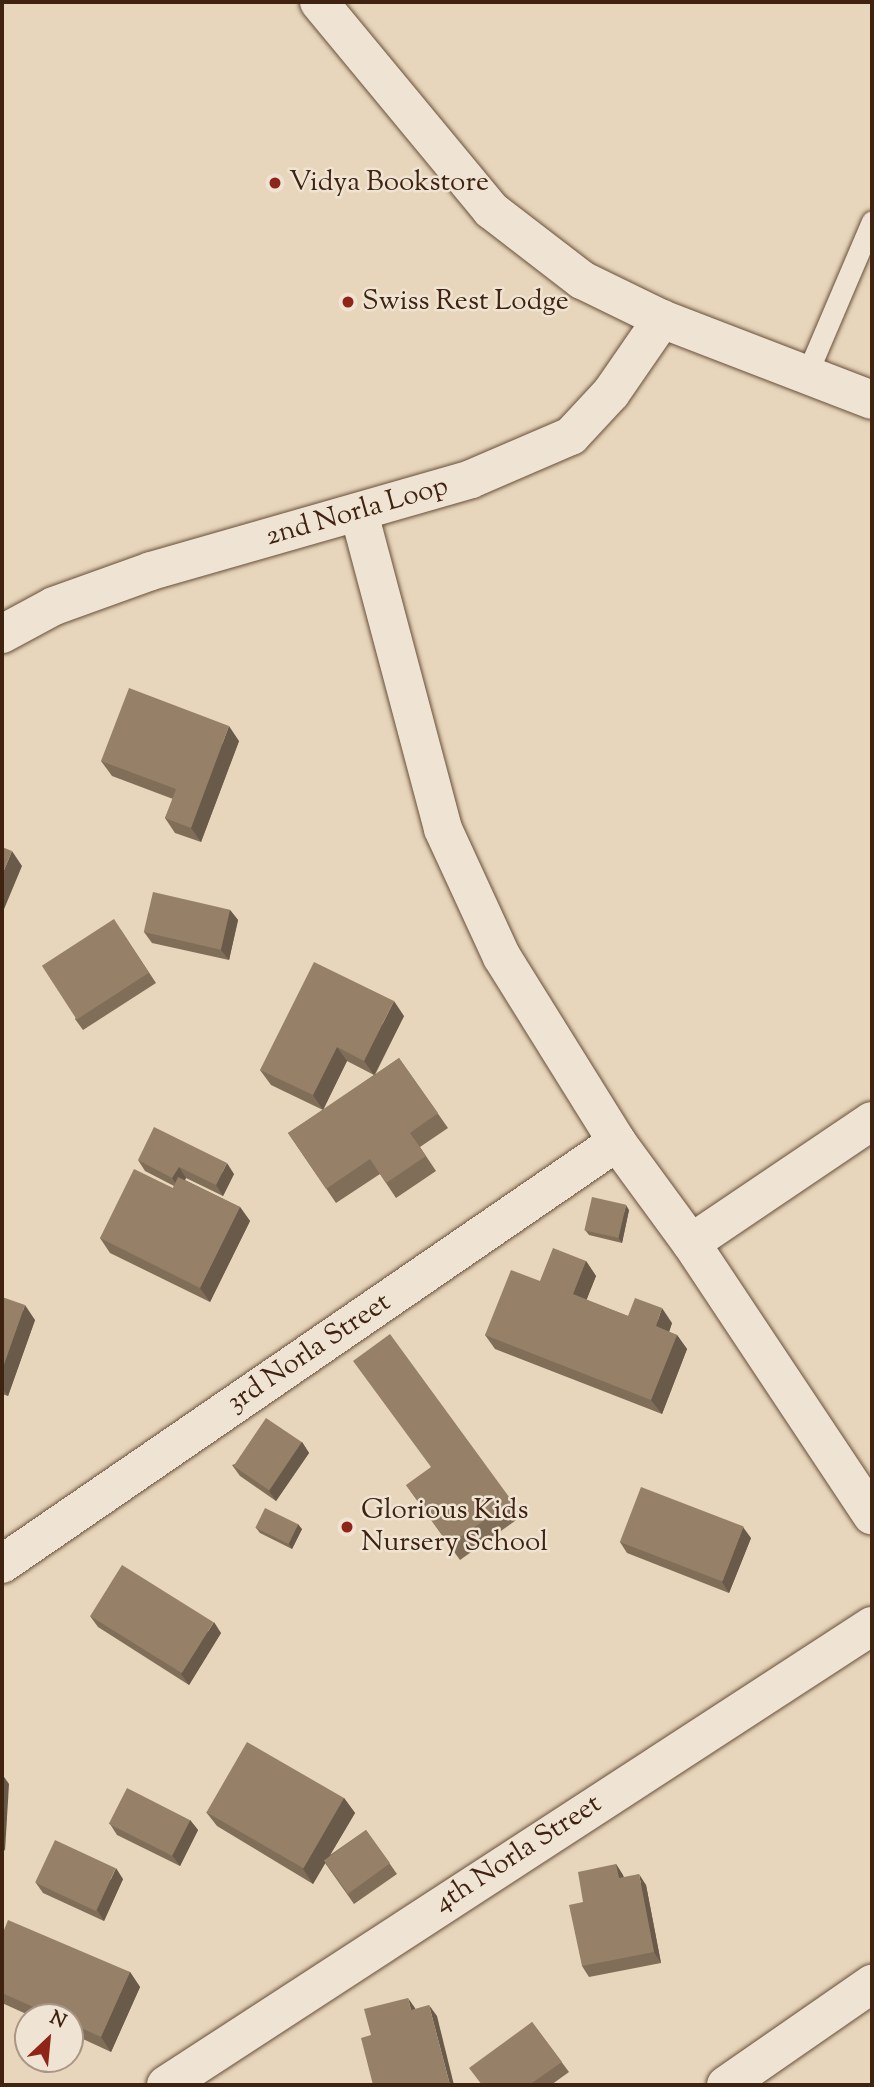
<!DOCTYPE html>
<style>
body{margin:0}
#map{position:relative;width:874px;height:2087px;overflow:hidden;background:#e7d6bb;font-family:"Sorts Mill Goudy",serif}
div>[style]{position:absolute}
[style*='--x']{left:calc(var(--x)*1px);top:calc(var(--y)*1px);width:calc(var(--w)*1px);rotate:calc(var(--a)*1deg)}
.roads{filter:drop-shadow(0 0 2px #694f3a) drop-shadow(0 0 2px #694f3a)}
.service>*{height:21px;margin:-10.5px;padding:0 10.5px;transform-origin:10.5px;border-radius:10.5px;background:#efe4d3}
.minor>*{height:38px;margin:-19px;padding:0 19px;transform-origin:19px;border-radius:19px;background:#efe4d3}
.tertiary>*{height:38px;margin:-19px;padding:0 19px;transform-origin:19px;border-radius:19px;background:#efe4d3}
.wall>*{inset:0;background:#816e59}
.shaded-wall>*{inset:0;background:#695a49}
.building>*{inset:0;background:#968068;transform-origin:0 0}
.dots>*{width:19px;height:19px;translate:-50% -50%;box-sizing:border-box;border:4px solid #efe4d3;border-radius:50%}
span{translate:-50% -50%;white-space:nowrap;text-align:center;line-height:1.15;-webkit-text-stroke:5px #efe4d3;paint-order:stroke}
.poi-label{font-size:28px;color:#3f220f}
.left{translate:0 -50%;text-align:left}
.street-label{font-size:28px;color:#3f220f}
.frame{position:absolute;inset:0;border:4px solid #3f220f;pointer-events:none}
.north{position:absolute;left:14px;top:2003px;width:70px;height:70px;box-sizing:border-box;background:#efe4d3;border:2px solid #a99685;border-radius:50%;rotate:26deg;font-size:19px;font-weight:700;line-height:28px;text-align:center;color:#3f220f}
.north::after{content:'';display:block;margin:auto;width:24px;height:32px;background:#8f2418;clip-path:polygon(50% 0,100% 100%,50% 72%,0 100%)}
</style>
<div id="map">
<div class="roads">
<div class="service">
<i style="--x:806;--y:376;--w:168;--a:-66.9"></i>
</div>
<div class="minor">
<i style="--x:359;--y:513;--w:327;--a:75.1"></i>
<i style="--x:443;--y:829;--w:141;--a:65.3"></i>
<i style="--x:502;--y:957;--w:218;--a:58.1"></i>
<i style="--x:617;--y:1142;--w:125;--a:53.8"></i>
<i style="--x:691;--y:1243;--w:327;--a:56.4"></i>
<i style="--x:2;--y:634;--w:59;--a:-28.3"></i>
<i style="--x:54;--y:606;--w:103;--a:-19.8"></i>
<i style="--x:151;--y:571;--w:333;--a:-16"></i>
<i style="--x:471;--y:479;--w:109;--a:-23.3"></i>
<i style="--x:571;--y:436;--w:59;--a:-47.1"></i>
<i style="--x:611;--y:393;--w:90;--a:-55.4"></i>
<i style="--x:691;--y:1243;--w:218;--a:-34"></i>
<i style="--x:2;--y:1564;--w:746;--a:-34.46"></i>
<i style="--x:166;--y:2085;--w:842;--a:-33.03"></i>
</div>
<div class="tertiary">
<i style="--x:319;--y:2;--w:270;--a:50.4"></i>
<i style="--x:491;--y:210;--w:115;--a:37.6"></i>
<i style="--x:582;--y:280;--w:89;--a:26"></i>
<i style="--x:662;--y:319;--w:225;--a:21.1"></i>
<i style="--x:726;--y:2085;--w:178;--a:-34.7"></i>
</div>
</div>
<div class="wall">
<i style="clip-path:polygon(239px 741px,201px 842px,175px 833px,165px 818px,173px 799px,112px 776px,101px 761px)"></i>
<i style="clip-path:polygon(230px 910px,238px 920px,229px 960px,152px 943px,144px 932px)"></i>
<i style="clip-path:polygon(121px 930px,156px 983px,83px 1030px,75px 1019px)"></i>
<i style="clip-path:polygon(evenodd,404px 1016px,375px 1075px,399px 1058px,448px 1128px,420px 1147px,436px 1171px,396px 1198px,380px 1174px,336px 1203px,288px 1133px,323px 1110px,271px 1085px,260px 1070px,404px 1016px,347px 1061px,374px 1075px,323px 1110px,347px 1061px)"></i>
<i style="clip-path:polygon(138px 1160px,234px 1174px,223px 1196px,186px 1178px,185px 1180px,240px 1207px,250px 1221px,210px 1302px,110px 1253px,100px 1238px,173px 1188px,174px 1186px,145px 1171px)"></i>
<i style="clip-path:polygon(629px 1210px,622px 1243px,589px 1235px,585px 1230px)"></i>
<i style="clip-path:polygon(586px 1261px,596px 1276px,586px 1300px,628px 1316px,672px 1323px,669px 1332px,677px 1335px,687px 1349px,662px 1414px,495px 1349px,485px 1335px,540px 1281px)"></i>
<i style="clip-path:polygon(2px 1297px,35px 1320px,8px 1396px,2px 1394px)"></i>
<i style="clip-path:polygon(302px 1442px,309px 1453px,276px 1501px,240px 1476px,232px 1465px)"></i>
<i style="clip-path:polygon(406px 1485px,512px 1501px,522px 1516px,460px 1560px)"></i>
<i style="clip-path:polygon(256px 1528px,302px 1529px,292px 1549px,260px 1533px)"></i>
<i style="clip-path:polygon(751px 1538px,729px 1593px,627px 1553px,620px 1542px)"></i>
<i style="clip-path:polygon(90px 1616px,221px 1633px,189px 1685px,98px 1627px)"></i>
<i style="clip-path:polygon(344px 1798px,355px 1813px,330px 1855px,366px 1830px,397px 1874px,354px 1904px,325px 1863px,313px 1884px,217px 1826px,206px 1812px)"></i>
<i style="clip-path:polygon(190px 1820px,198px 1830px,180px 1866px,117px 1835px,110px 1824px)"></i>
<i style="clip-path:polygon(616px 1864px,624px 1877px,646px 1885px,661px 1963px,589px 1977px,582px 1966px,583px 1902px)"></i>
<i style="clip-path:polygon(123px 1879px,104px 1921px,43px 1893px,36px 1883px)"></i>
<i style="clip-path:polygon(2px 1935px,130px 1972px,140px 1987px,111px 2052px,70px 2033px,70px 2017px,33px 2017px,2px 2003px)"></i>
<i style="clip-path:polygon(532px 2022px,569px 2072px,551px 2085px,481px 2085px)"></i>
</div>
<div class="shaded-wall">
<i style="clip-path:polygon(229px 726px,239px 741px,201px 842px,191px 828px)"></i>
<i style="clip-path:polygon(12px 851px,22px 866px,2px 914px,2px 875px)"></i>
<i style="clip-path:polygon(230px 910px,238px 920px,229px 960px,221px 950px)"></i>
<i style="clip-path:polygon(394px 1001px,404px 1016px,374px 1075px,364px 1061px)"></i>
<i style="clip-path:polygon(337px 1047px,347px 1061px,323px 1110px,313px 1095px)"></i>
<i style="clip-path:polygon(227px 1163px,234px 1174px,223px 1196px,216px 1185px)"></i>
<i style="clip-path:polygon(179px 1167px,186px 1178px,180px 1189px,172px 1178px)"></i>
<i style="clip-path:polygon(626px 1205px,629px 1210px,622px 1243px,618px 1237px)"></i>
<i style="clip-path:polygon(240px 1207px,250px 1221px,210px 1302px,200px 1288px)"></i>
<i style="clip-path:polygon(586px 1261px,596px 1276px,583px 1309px,573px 1294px)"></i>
<i style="clip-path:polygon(25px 1305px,35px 1320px,8px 1396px,2px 1388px,2px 1370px)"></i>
<i style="clip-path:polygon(662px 1308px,672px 1323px,666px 1341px,656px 1326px)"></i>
<i style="clip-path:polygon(677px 1335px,687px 1349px,662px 1414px,651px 1400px)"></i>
<i style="clip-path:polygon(302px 1442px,309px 1453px,276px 1501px,269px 1491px)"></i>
<i style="clip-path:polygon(298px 1524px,302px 1529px,292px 1549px,288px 1543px)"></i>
<i style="clip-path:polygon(743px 1527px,751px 1538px,729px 1593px,722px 1582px)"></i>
<i style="clip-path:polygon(214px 1622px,221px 1633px,189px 1685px,181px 1674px)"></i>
<i style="clip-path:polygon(2px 1774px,9px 1784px,5px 1851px,2px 1846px)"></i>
<i style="clip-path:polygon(344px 1798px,355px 1813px,313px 1884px,303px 1869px)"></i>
<i style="clip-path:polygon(190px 1820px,198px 1830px,180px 1866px,172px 1855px)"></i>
<i style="clip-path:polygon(616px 1864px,623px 1875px,626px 1889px,619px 1878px)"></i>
<i style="clip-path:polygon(116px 1868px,123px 1879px,104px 1921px,97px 1910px)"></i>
<i style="clip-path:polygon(639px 1874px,646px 1885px,661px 1963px,654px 1952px)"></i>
<i style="clip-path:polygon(130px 1972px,140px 1987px,111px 2052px,101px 2037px)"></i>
<i style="clip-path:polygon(408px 1998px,415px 2008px,418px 2021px,411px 2010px)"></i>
<i style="clip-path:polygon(429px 2005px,437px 2016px,454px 2085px,450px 2085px)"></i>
</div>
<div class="building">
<i style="clip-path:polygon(129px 688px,229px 726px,191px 828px,165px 818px,176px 789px,101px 761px)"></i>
<i style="clip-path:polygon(2px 847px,12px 851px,2px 875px)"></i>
<i style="left:153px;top:892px;width:79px;height:41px;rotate:13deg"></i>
<i style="left:114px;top:919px;width:64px;height:86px;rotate:57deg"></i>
<i style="clip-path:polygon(314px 962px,394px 1001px,364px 1061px,337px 1047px,313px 1095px,260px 1070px)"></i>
<i style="clip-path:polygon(399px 1058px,438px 1113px,410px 1133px,426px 1156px,386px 1183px,370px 1159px,326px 1189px,288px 1133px)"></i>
<i style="clip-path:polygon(154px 1127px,227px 1163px,216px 1185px,179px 1167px,172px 1178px,138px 1160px)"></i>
<i style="clip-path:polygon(134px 1169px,173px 1188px,178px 1177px,240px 1207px,200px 1288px,100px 1238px)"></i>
<i style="left:592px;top:1197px;width:35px;height:34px;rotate:13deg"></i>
<i style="clip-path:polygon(553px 1248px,586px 1261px,573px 1294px,628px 1316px,635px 1298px,662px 1308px,656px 1326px,677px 1335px,651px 1400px,485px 1335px,511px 1270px,540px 1281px)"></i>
<i style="clip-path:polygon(2px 1297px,25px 1305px,2px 1370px)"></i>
<i style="clip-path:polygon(390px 1334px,512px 1501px,449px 1545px,406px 1485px,431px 1467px,353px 1361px)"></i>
<i style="left:266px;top:1418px;width:43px;height:58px;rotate:34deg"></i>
<i style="left:641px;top:1487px;width:110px;height:59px;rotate:21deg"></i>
<i style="left:265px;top:1508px;width:37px;height:22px;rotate:26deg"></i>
<i style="left:122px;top:1565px;width:108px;height:60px;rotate:32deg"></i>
<i style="left:247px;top:1742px;width:112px;height:81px;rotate:30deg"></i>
<i style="left:127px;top:1788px;width:71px;height:40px;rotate:27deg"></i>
<i style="left:366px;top:1830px;width:41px;height:52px;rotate:54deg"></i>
<i style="left:55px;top:1840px;width:67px;height:47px;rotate:25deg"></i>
<i style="clip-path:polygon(616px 1864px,619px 1878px,639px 1874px,654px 1952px,582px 1966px,569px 1905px,583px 1902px,578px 1872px)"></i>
<i style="clip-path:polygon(8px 1920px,130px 1972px,101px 2037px,70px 2023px,70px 2017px,56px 2017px,2px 1993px,2px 1935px)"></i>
<i style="clip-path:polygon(408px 1998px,411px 2010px,429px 2005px,450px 2085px,373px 2085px,361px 2038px,371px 2035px,364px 2009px)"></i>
<i style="clip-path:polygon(532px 2022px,562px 2062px,529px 2085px,482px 2085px,469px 2068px)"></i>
</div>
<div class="dots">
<i style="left:275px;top:183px;background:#8f2418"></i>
<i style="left:348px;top:302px;background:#8f2418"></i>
<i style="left:347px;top:1527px;background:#8f2418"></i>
</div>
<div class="poi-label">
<span class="left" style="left:289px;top:183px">Vidya Bookstore</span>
<span class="left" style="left:362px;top:302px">Swiss Rest Lodge</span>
<span class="left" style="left:361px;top:1527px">Glorious Kids<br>Nursery School</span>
</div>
<div class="street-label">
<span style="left:357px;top:512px;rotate:-16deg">2nd Norla Loop</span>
<span style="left:309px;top:1353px;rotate:-34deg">3rd Norla Street</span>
<span style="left:518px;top:1854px;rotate:-33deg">4th Norla Street</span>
</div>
<div class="frame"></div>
<div class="north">N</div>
</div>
